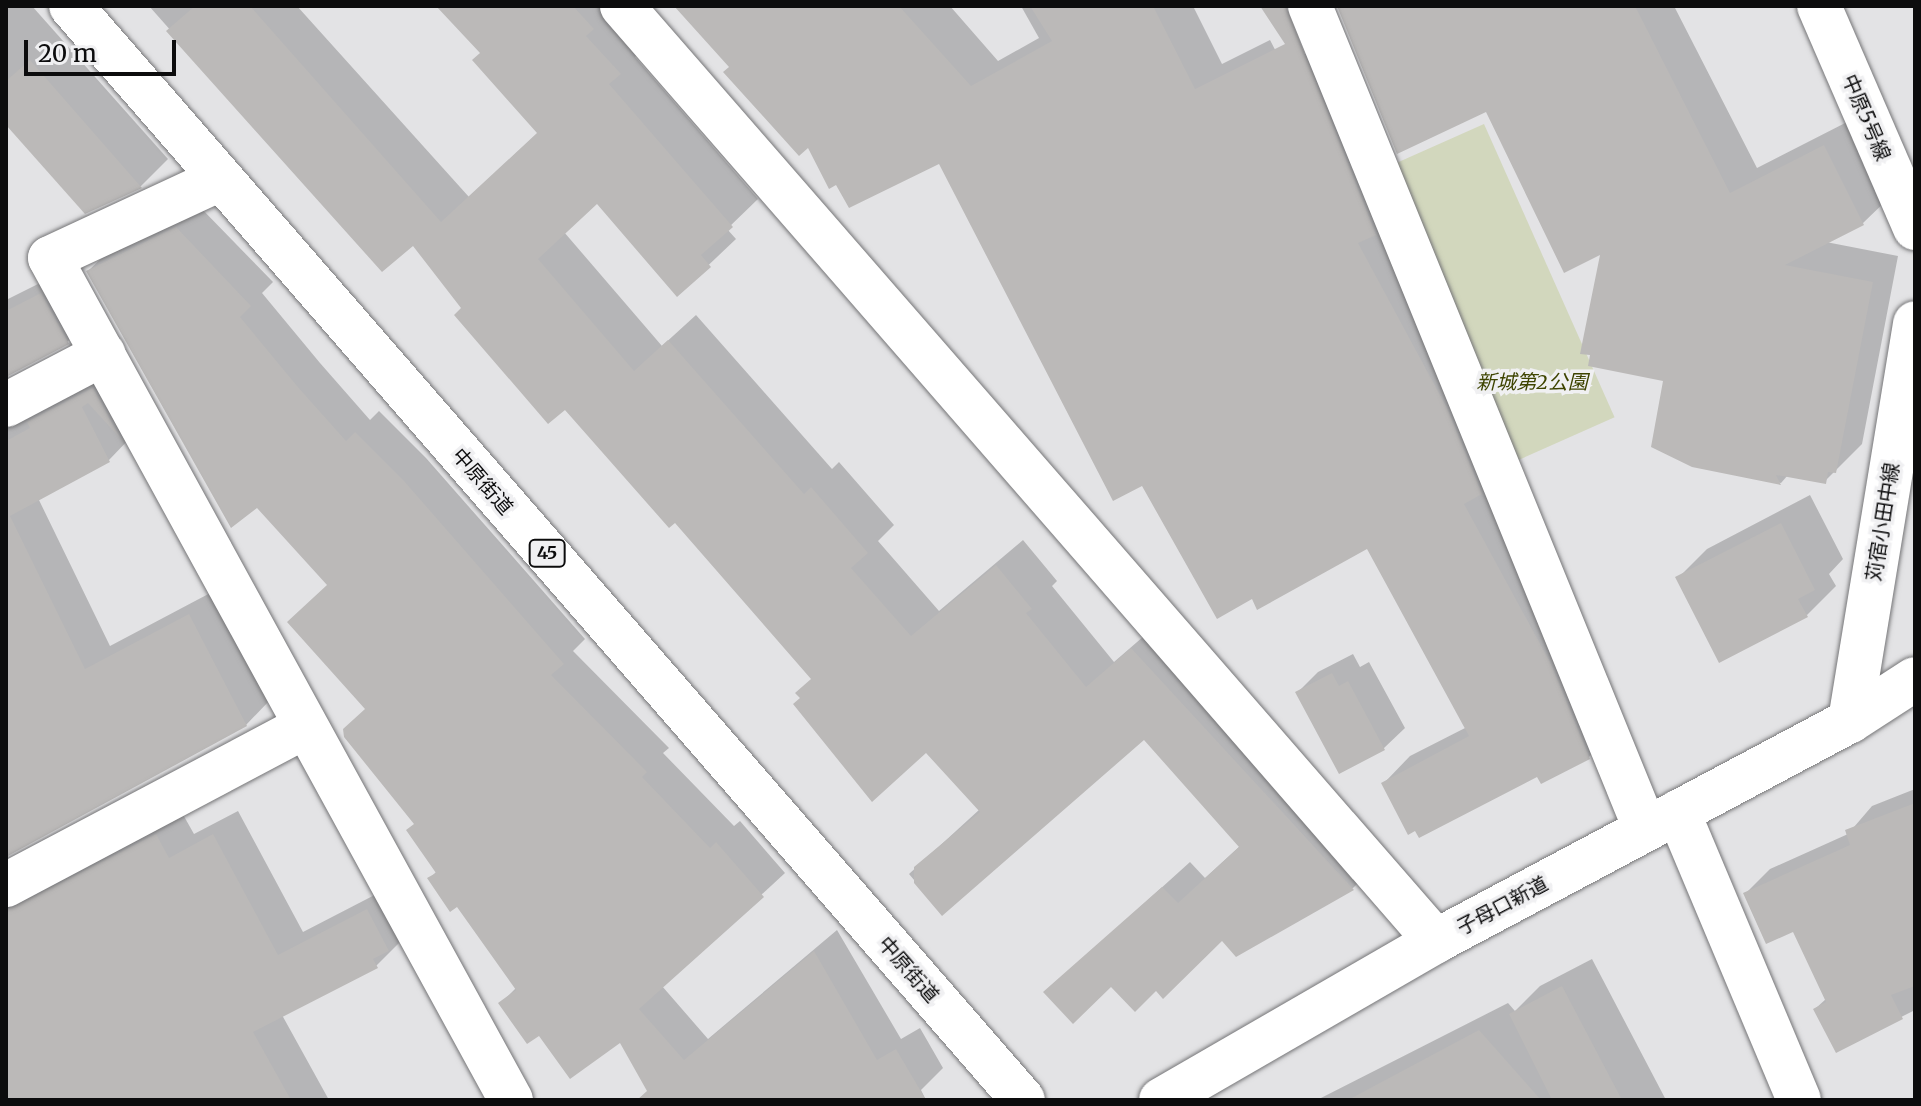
<!DOCTYPE html>
<meta charset="utf-8">
<style>
body{margin:0}
#map{position:relative;width:1921px;height:1106px;overflow:hidden;background:#e3e3e5;font-family:Merriweather,"Noto Sans JP",serif}
div>[style]{position:absolute}
[style*='--x']{left:calc(var(--x)*1px);top:calc(var(--y)*1px);width:calc(var(--w)*1px);rotate:calc(var(--a)*1deg)}
.green>*{inset:0;background:#d2d7bd;transform-origin:0 0}
.shadow>*{inset:0;background:#0003}
.building>*{inset:0;background:#bbb9b8}
.roads{filter:drop-shadow(0 0 2px #757577) drop-shadow(0 0 2px #757577)}
.minor>*{height:44px;margin:-22px;padding:0 22px;transform-origin:22px;border-radius:22px;background:#fff}
.major>*{height:44px;margin:-22px;padding:0 22px;transform-origin:22px;border-radius:22px;background:#fff}
span{translate:-50% -50%;white-space:nowrap;text-align:center;line-height:1.15;-webkit-text-stroke:7px #f0f0f2;paint-order:stroke}
.shield-label span{padding:2px 6px;background:#f0f0f2;border:2px solid;border-radius:6px;-webkit-text-stroke-width:0}
.shield-label{font-size:18px;color:#0c0c0d;font-weight:700}
.street-label{font-size:20px;color:#0c0c0d}
.park-label{font-size:20px;color:#3e4400;font-style:italic}
.frame{position:absolute;inset:0;border:8px solid #0c0c0d;pointer-events:none}
.scale{position:absolute;left:24px;top:40px;width:152px;height:36px;box-sizing:border-box;border:4px solid #0c0c0d;border-top:0;padding-left:10px;font-size:24px;line-height:28px;white-space:nowrap;color:#0c0c0d;-webkit-text-stroke:6px #f0f0f2;paint-order:stroke}
</style>
<div id="map">
<div class="green">
<i style="left:1484px;top:124px;width:321px;height:115px;rotate:66deg"></i>
</div>
<div class="shadow">
<i style="clip-path:polygon(6px 6px,32px 6px,168px 159px,141px 186px,85px 212px,6px 122px)"></i>
<i style="clip-path:polygon(149px 6px,297px 6px,469px 197px,539px 132px,482px 53px,439px 6px,614px 6px,646px 46px,635px 57px,758px 199px,727px 229px,736px 239px,678px 294px,597px 201px,564px 232px,662px 346px,696px 315px,832px 469px,839px 462px,894px 525px,878px 541px,939px 611px,1023px 540px,1057px 581px,1052px 586px,1114px 662px,1159px 623px,1379px 862px,1353px 888px,1236px 954px,1223px 938px,1156px 988px,1111px 984px,1046px 992px,1190px 862px,1205px 878px,1240px 846px,1144px 737px,942px 913px,909px 874px,980px 809px,926px 751px,813px 678px,675px 520px,464px 308px,413px 243px,382px 269px)"></i>
<i style="clip-path:polygon(700px 6px,950px 6px,998px 61px,1039px 38px,1021px 6px,1193px 6px,1222px 64px,1270px 40px,1282px 63px,1335px 43px,1615px 731px,1589px 757px,1538px 774px,1384px 783px,1410px 756px,1467px 727px,1368px 546px,1253px 597px,1143px 483px,939px 162px,837px 183px,809px 145px,731px 67px)"></i>
<i style="clip-path:polygon(1431px 6px,1674px 6px,1757px 168px,1851px 120px,1890px 197px,1863px 223px,1826px 242px,1898px 256px,1862px 444px,1825px 481px,1788px 475px,1781px 483px,1693px 465px,1666px 379px,1603px 251px,1487px 110px)"></i>
<i style="clip-path:polygon(199px 206px,273px 282px,262px 293px,320px 363px,370px 420px,379px 411px,426px 458px,585px 639px,573px 651px,669px 748px,663px 753px,734px 826px,740px 821px,785px 873px,662px 986px,708px 1039px,837px 930px,901px 1039px,920px 1028px,943px 1068px,921px 1090px,926px 1100px,655px 1100px,621px 1040px,540px 1033px,501px 1003px,516px 988px,458px 904px,430px 878px,437px 871px,367px 708px,328px 584px,88px 271px,111px 249px)"></i>
<i style="clip-path:polygon(66px 270px,92px 318px,67px 342px,6px 375px,6px 300px)"></i>
<i style="clip-path:polygon(117px 365px,133px 435px,109px 460px,38px 498px,110px 646px,214px 591px,270px 700px,246px 725px,8px 853px,7px 871px,181px 811px,194px 834px,238px 811px,303px 932px,392px 886px,401px 941px,376px 966px,282px 1015px,329px 1100px,6px 1100px,6px 383px)"></i>
<i style="clip-path:polygon(1810px 495px,1843px 559px,1829px 574px,1836px 586px,1807px 615px,1678px 578px,1707px 549px)"></i>
<i style="clip-path:polygon(1353px 654px,1360px 667px,1369px 662px,1405px 728px,1384px 748px,1340px 771px,1298px 692px,1318px 672px)"></i>
<i style="clip-path:polygon(1915px 789px,1915px 1010px,1836px 1050px,1815px 1009px,1827px 998px,1794px 930px,1746px 893px,1770px 869px,1848px 834px,1872px 806px)"></i>
<i style="clip-path:polygon(1592px 959px,1666px 1100px,1317px 1100px,1508px 1003px,1515px 1011px,1540px 986px)"></i>
</div>
<div class="building">
<i style="clip-path:polygon(195px 6px,250px 6px,441px 222px,537px 133px,472px 60px,480px 53px,436px 6px,573px 6px,594px 29px,586px 36px,621px 74px,609px 84px,733px 227px,701px 255px,711px 267px,677px 297px,597px 204px,538px 259px,634px 371px,668px 340px,804px 494px,811px 487px,868px 553px,851px 568px,911px 636px,996px 565px,1032px 609px,1026px 613px,1086px 687px,1131px 648px,1354px 890px,1236px 957px,1222px 941px,1163px 999px,1156px 991px,1135px 1012px,1111px 987px,1073px 1024px,1043px 992px,1162px 887px,1178px 903px,1239px 847px,1144px 740px,942px 916px,914px 883px,914px 867px,980px 812px,926px 753px,872px 802px,793px 704px,800px 698px,795px 693px,811px 679px,675px 523px,669px 528px,565px 410px,548px 424px,454px 315px,461px 308px,413px 246px,382px 272px,166px 31px)"></i>
<i style="clip-path:polygon(674px 6px,899px 6px,971px 86px,1052px 41px,1030px 6px,1153px 6px,1195px 89px,1285px 44px,1260px 6px,1286px 6px,1376px 235px,1358px 243px,1447px 408px,1482px 494px,1464px 504px,1550px 662px,1590px 759px,1541px 784px,1537px 777px,1419px 838px,1415px 831px,1408px 835px,1381px 783px,1469px 736px,1367px 549px,1257px 610px,1252px 599px,1217px 619px,1142px 486px,1113px 501px,939px 164px,849px 208px,836px 185px,829px 189px,808px 148px,799px 156px,723px 72px,729px 67px)"></i>
<i style="clip-path:polygon(1337px 6px,1635px 6px,1730px 193px,1824px 145px,1864px 225px,1785px 265px,1873px 282px,1836px 473px,1828px 472px,1826px 484px,1776px 475px,1781px 485px,1692px 467px,1651px 447px,1663px 381px,1588px 366px,1590px 355px,1580px 354px,1600px 255px,1564px 273px,1486px 112px,1397px 154px)"></i>
<i style="clip-path:polygon(30px 60px,142px 188px,85px 214px,6px 125px,6px 81px)"></i>
<i style="clip-path:polygon(176px 227px,251px 306px,240px 317px,297px 386px,346px 441px,355px 432px,404px 481px,564px 664px,551px 675px,647px 772px,642px 777px,710px 848px,716px 842px,764px 897px,639px 1009px,684px 1060px,814px 951px,877px 1060px,896px 1049px,926px 1100px,637px 1100px,647px 1091px,620px 1043px,570px 1079px,539px 1036px,527px 1044px,498px 1003px,516px 990px,457px 907px,450px 912px,427px 878px,436px 873px,406px 830px,414px 824px,344px 737px,343px 729px,365px 709px,287px 622px,327px 585px,257px 508px,231px 528px,86px 271px)"></i>
<i style="clip-path:polygon(41px 293px,69px 344px,6px 377px,6px 311px)"></i>
<i style="clip-path:polygon(93px 388px,120px 438px,88px 403px,82px 407px,110px 462px,10px 516px,85px 669px,189px 614px,247px 726px,6px 857px,6px 441px,30px 428px,27px 422px)"></i>
<i style="clip-path:polygon(1781px 523px,1815px 590px,1798px 599px,1808px 617px,1719px 663px,1675px 577px)"></i>
<i style="clip-path:polygon(1332px 673px,1339px 686px,1348px 681px,1385px 750px,1339px 774px,1295px 692px)"></i>
<i style="clip-path:polygon(1915px 803px,1915px 986px,1891px 995px,1903px 1019px,1836px 1053px,1813px 1009px,1826px 1002px,1793px 932px,1766px 944px,1743px 893px,1850px 845px,1845px 830px)"></i>
<i style="clip-path:polygon(156px 834px,169px 858px,213px 834px,278px 955px,367px 909px,389px 951px,373px 959px,378px 968px,253px 1032px,291px 1100px,6px 1100px,6px 910px)"></i>
<i style="clip-path:polygon(1562px 986px,1622px 1100px,1552px 1100px,1509px 1014px)"></i>
<i style="clip-path:polygon(1479px 1030px,1541px 1100px,1348px 1100px)"></i>
</div>
<div class="roads">
<div class="minor">
<i style="--x:622;--y:6;--w:1240;--a:48.96"></i>
<i style="--x:1310;--y:6;--w:888;--a:67.83"></i>
<i style="--x:1819;--y:6;--w:242;--a:66.6"></i>
<i style="--x:218;--y:180;--w:185;--a:155.1"></i>
<i style="--x:50;--y:258;--w:960;--a:61.3"></i>
<i style="--x:6;--y:405;--w:110;--a:-27.7"></i>
<i style="--x:1850;--y:721;--w:403;--a:-80.7"></i>
<i style="--x:1678;--y:812;--w:312;--a:67.2"></i>
<i style="--x:6;--y:885;--w:337;--a:-27.9"></i>
<i style="--x:1161;--y:1100;--w:318;--a:-30"></i>
<i style="--x:1436;--y:941;--w:469;--a:-28"></i>
<i style="--x:1850;--y:721;--w:77;--a:-32.9"></i>
</div>
<div class="major">
<i style="--x:71;--y:6;--w:1450;--a:48.97"></i>
</div>
</div>
<div class="shield-label">
<span style="left:547px;top:553px">45</span>
</div>
<div class="street-label">
<span style="left:1867px;top:117px;rotate:67deg">中原5号線</span>
<span style="left:483px;top:481px;rotate:49deg">中原街道</span>
<span style="left:1882px;top:522px;rotate:-81deg">苅宿小田中線</span>
<span style="left:1502px;top:905px;rotate:-28deg">子母口新道</span>
<span style="left:909px;top:969px;rotate:49deg">中原街道</span>
</div>
<div class="park-label">
<span style="left:1532px;top:381px">新城第2公園</span>
</div>
<div class="frame"></div>
<div class="scale">20 m</div>
</div>
